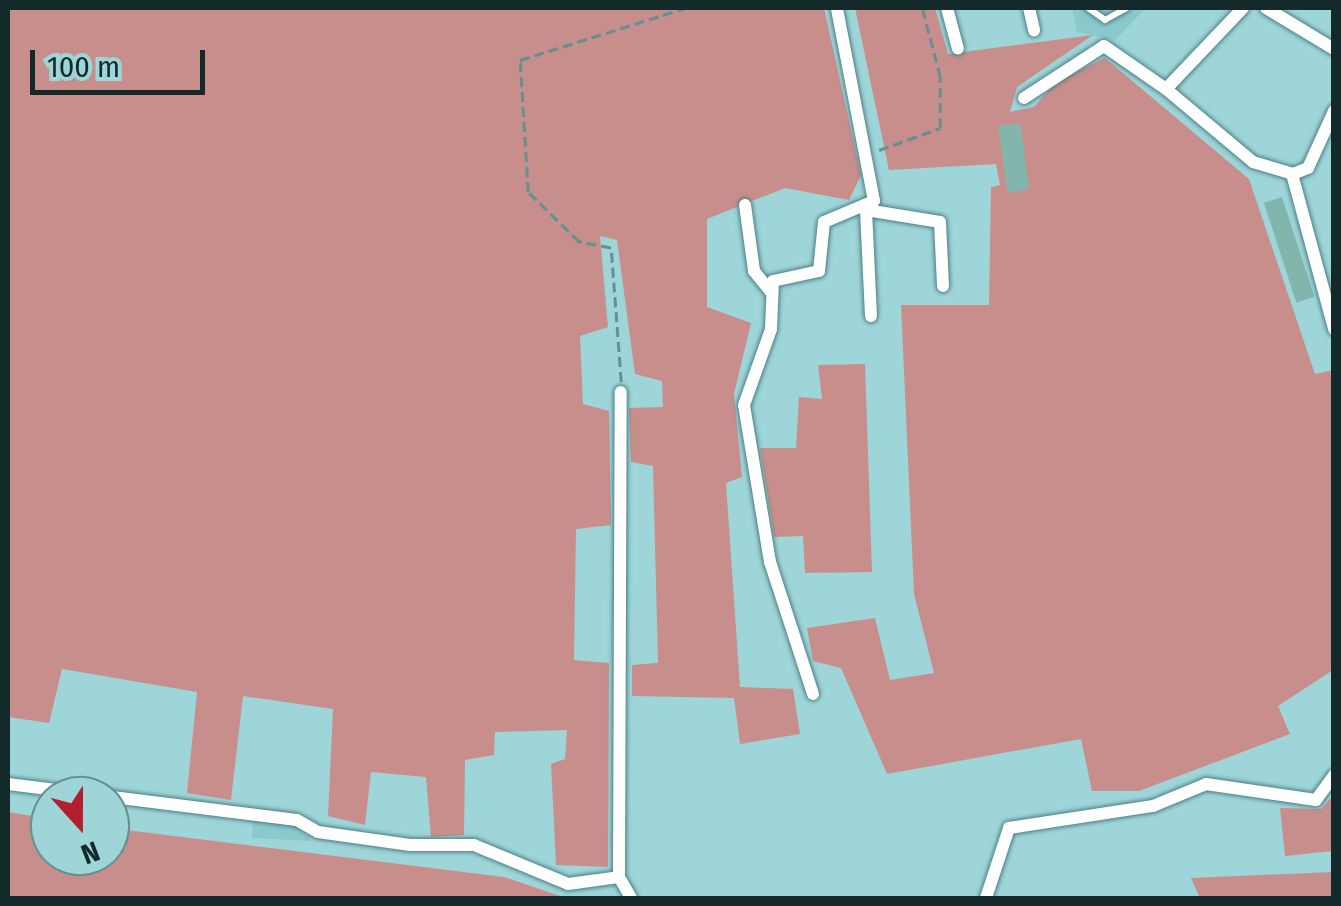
<!DOCTYPE html>
<style>
body{margin:0}
#map{position:relative;width:1341px;height:906px;overflow:hidden;background:#9ed5d9;font-family:"Fira Sans Condensed",sans-serif}
div>[style]{position:absolute}
[style*='--x']{left:calc(var(--x)*1px);top:calc(var(--y)*1px);width:calc(var(--w)*1px);rotate:calc(var(--a)*1deg)}
.built>*{inset:0;background:#8ac9ce}
.green>*{inset:0;background:#c88e8c}
.building>*{inset:0;background:#82b6ac;transform-origin:0 0}
.path>*{height:2.5px;margin-top:-1.25px;transform-origin:0;background:repeating-linear-gradient(90deg,#668f92 0 10px,transparent 0 15px)}
.roads{filter:drop-shadow(0 0 2px #4c8084) drop-shadow(0 0 2px #4c8084)}
.lane>*{height:6px;margin:-3px;padding:0 3px;transform-origin:3px;border-radius:3px;background:#fff}
.street>*{height:12px;margin:-6px;padding:0 6px;transform-origin:6px;border-radius:6px;background:#fff}
span{translate:-50% -50%;white-space:nowrap;text-align:center;line-height:1.15;-webkit-text-stroke:8px #9ed5d9;paint-order:stroke}
.frame{position:absolute;inset:0;border:10px solid #13292a;pointer-events:none}
.north{position:absolute;left:30px;top:776px;width:100px;height:100px;box-sizing:border-box;background:#9ed5d9;border:2px solid #669093;border-radius:50%;rotate:159deg;font-size:28px;font-weight:700;line-height:40px;text-align:center;color:#13292a}
.north::after{content:'';display:block;margin:auto;width:35px;height:45px;background:#b22030;clip-path:polygon(50% 0,100% 100%,50% 72%,0 100%)}
.scale{position:absolute;left:30px;top:50px;width:175px;height:45px;box-sizing:border-box;border:5px solid #13292a;border-top:0;padding-left:12px;font-size:30px;line-height:35px;white-space:nowrap;color:#13292a;-webkit-text-stroke:8px #9ed5d9;paint-order:stroke}
</style>
<div id="map">
<div class="built">
<i style="clip-path:polygon(1072px 8px,1146px 8px,1115px 40px,1077px 32px)"></i>
<i style="clip-path:polygon(253px 818px,291px 823px,312px 841px,252px 838px)"></i>
</div>
<div class="green">
<i style="clip-path:polygon(8px 8px,824px 8px,861px 175px,849px 200px,785px 188px,707px 219px,707px 307px,751px 323px,734px 394px,742px 477px,726px 483px,740px 687px,793px 689px,800px 734px,740px 744px,734px 698px,632px 696px,632px 665px,658px 663px,653px 466px,631px 462px,629px 408px,663px 407px,662px 381px,635px 374px,617px 240px,600px 236px,608px 327px,580px 336px,583px 404px,609px 411px,611px 525px,576px 529px,574px 660px,609px 663px,608px 867px,556px 865px,551px 764px,565px 759px,567px 730px,495px 732px,494px 755px,465px 760px,464px 835px,431px 837px,426px 777px,371px 772px,365px 825px,328px 816px,333px 709px,243px 696px,231px 800px,187px 793px,197px 692px,62px 669px,49px 723px,8px 717px)"></i>
<i style="clip-path:polygon(855px 8px,935px 8px,948px 54px,1093px 35px,1017px 87px,1010px 112px,1034px 107px,1056px 82px,1105px 58px,1249px 179px,1315px 374px,1333px 370px,1333px 670px,1278px 706px,1290px 734px,1139px 791px,1092px 791px,1081px 739px,887px 774px,841px 668px,813px 661px,807px 628px,875px 618px,890px 680px,934px 673px,914px 594px,901px 305px,989px 305px,991px 187px,1000px 185px,996px 164px,889px 170px)"></i>
<i style="clip-path:polygon(865px 364px,872px 572px,805px 573px,803px 536px,774px 537px,760px 448px,796px 448px,799px 397px,822px 399px,818px 365px)"></i>
<i style="clip-path:polygon(1333px 796px,1333px 851px,1285px 856px,1280px 808px,1321px 809px)"></i>
<i style="clip-path:polygon(8px 812px,50px 819px,50px 856px,110px 856px,110px 828px,504px 877px,566px 898px,8px 898px)"></i>
<i style="clip-path:polygon(1333px 872px,1333px 898px,1200px 898px,1191px 878px)"></i>
</div>
<div class="building">
<i style="left:1020px;top:123px;width:67px;height:22px;rotate:82deg"></i>
<i style="left:1282px;top:197px;width:105px;height:19px;rotate:72deg"></i>
</div>
<div class="path">
<i style="--x:879;--y:150;--w:65;--a:-19.8"></i>
<i style="--x:940;--y:128;--w:51;--a:-90"></i>
<i style="--x:940;--y:77;--w:71;--a:-104.6"></i>
<i style="--x:621;--y:382;--w:134;--a:-94.3"></i>
<i style="--x:611;--y:248;--w:33;--a:-169"></i>
<i style="--x:579;--y:242;--w:71;--a:-135.6"></i>
<i style="--x:528;--y:192;--w:132;--a:-93.5"></i>
<i style="--x:520;--y:60;--w:173;--a:-17.5"></i>
</div>
<div class="roads">
<div class="lane">
<i style="--x:1088;--y:8;--w:21;--a:35"></i>
<i style="--x:1105;--y:20;--w:25;--a:-29"></i>
</div>
<div class="street">
<i style="--x:947;--y:8;--w:42;--a:75"></i>
<i style="--x:1029;--y:8;--w:23;--a:77"></i>
<i style="--x:1266;--y:8;--w:79;--a:31.1"></i>
<i style="--x:1166;--y:89;--w:114;--a:40"></i>
<i style="--x:1253;--y:162;--w:42;--a:16.7"></i>
<i style="--x:1293;--y:174;--w:16;--a:-22"></i>
<i style="--x:1308;--y:168;--w:63;--a:-65.5"></i>
<i style="--x:1024;--y:98;--w:95;--a:-33"></i>
<i style="--x:1104;--y:46;--w:75;--a:34.7"></i>
<i style="--x:1166;--y:89;--w:112;--a:-46.5"></i>
<i style="--x:1292;--y:174;--w:161;--a:74.8"></i>
<i style="--x:745;--y:205;--w:67;--a:82.2"></i>
<i style="--x:754;--y:271;--w:26;--a:51"></i>
<i style="--x:871;--y:316;--w:106;--a:-92.7"></i>
<i style="--x:866;--y:210;--w:75;--a:9.2"></i>
<i style="--x:940;--y:222;--w:64;--a:87.3"></i>
<i style="--x:813;--y:694;--w:139;--a:-108"></i>
<i style="--x:770;--y:562;--w:159;--a:-99.4"></i>
<i style="--x:744;--y:405;--w:81;--a:-70.4"></i>
<i style="--x:771;--y:329;--w:48;--a:-87.6"></i>
<i style="--x:773;--y:281;--w:47;--a:-12.3"></i>
<i style="--x:819;--y:271;--w:49;--a:-84.2"></i>
<i style="--x:824;--y:222;--w:54;--a:-22.8"></i>
<i style="--x:874;--y:201;--w:197;--a:-100.9"></i>
<i style="--x:8;--y:784;--w:291;--a:7.1"></i>
<i style="--x:297;--y:820;--w:24;--a:30"></i>
<i style="--x:318;--y:832;--w:93;--a:8"></i>
<i style="--x:410;--y:845;--w:64;--a:0"></i>
<i style="--x:474;--y:845;--w:102;--a:22.5"></i>
<i style="--x:568;--y:884;--w:51;--a:-7.8"></i>
<i style="--x:619;--y:877;--w:24;--a:60"></i>
<i style="--x:619;--y:877;--w:485;--a:-89.8"></i>
<i style="--x:986;--y:898;--w:74;--a:-71.8"></i>
<i style="--x:1009;--y:828;--w:146;--a:-8.7"></i>
<i style="--x:1153;--y:806;--w:57;--a:-22.5"></i>
<i style="--x:1206;--y:784;--w:111;--a:8.3"></i>
<i style="--x:1316;--y:800;--w:31;--a:-54"></i>
</div>
</div>
<div class="frame"></div>
<div class="north">N</div>
<div class="scale">100 m</div>
</div>
